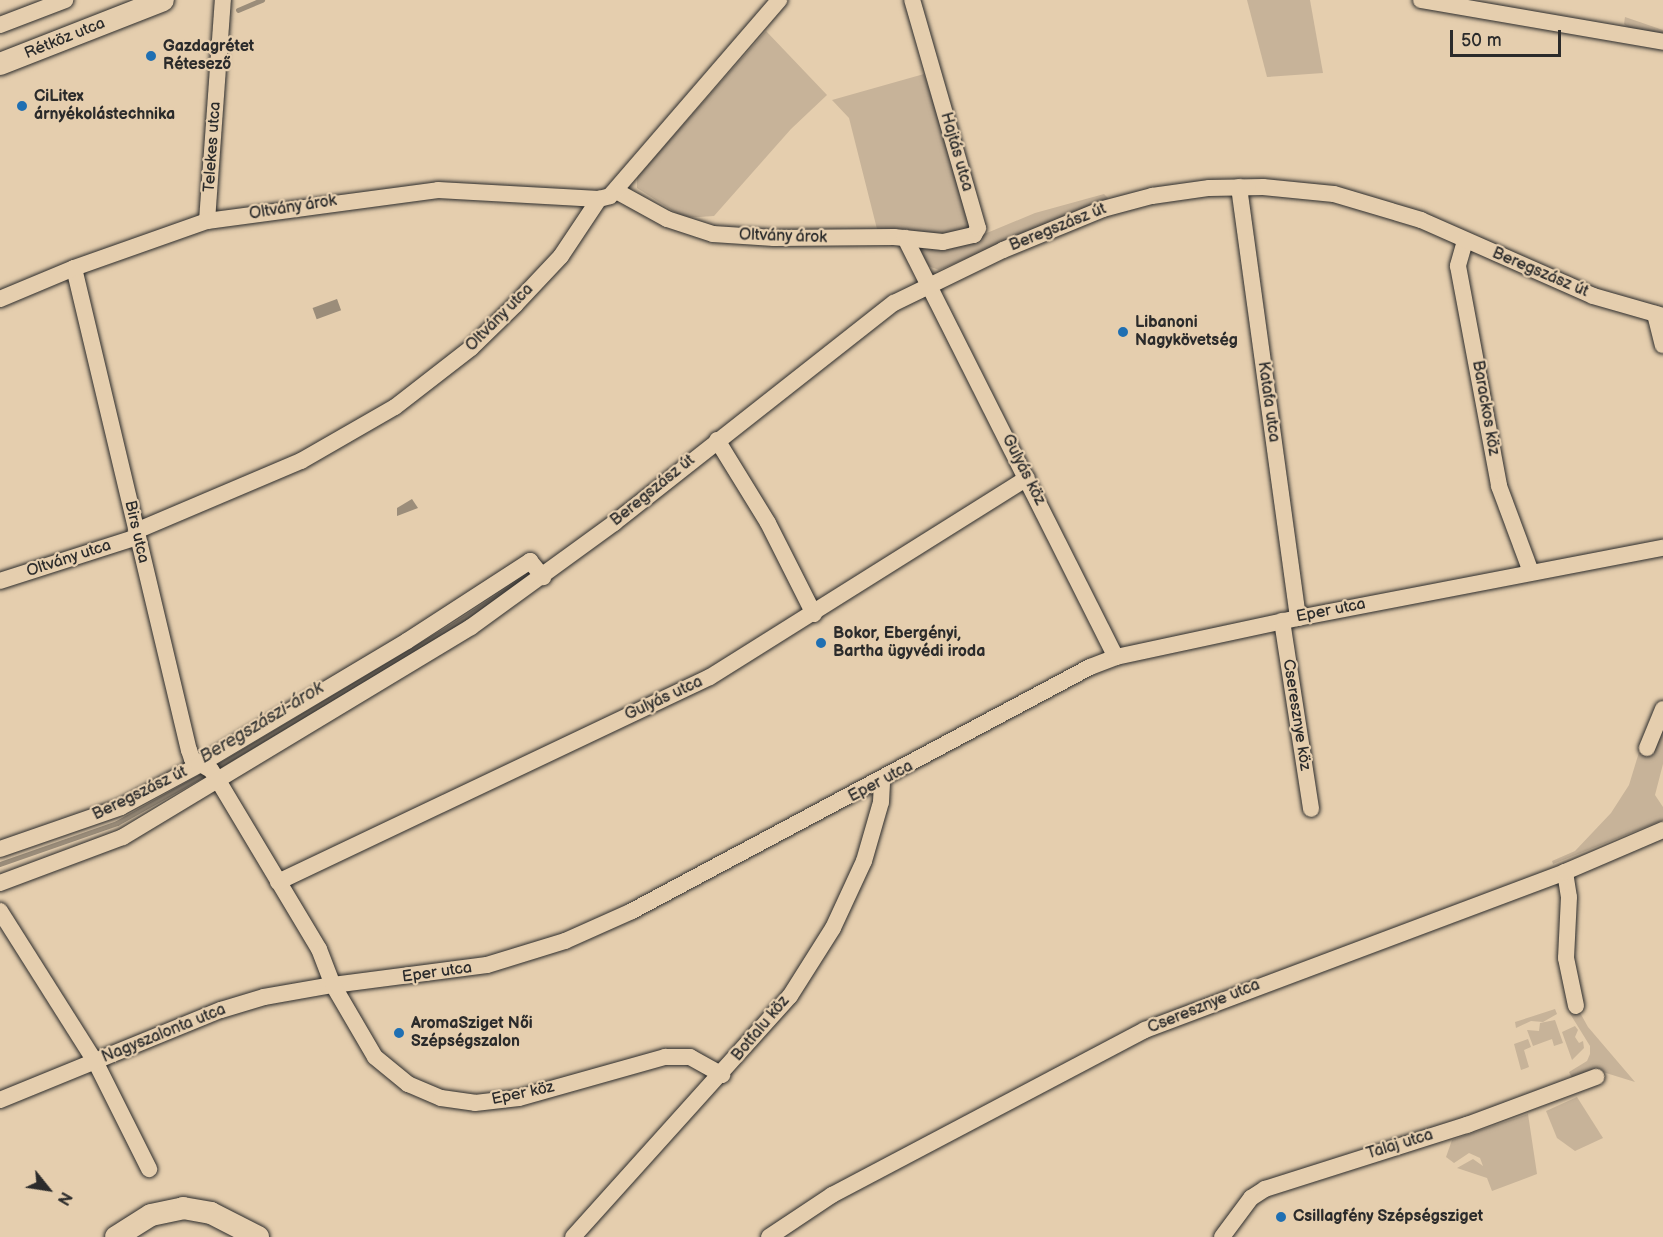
<!DOCTYPE html>
<meta charset="utf-8">
<style>
body{margin:0}
#map{position:relative;width:1663px;height:1237px;overflow:hidden;background:#e5ceae;font-family:"Balsamiq Sans",sans-serif}
div>[style]{position:absolute}
[style*='--x']{left:calc(var(--x)*1px);top:calc(var(--y)*1px);width:calc(var(--w)*1px);rotate:calc(var(--a)*1deg)}
.green>*{inset:0;background:#c7b399}
.water>*{inset:0;background:#9b8d7a;transform-origin:0 0}
.stream>*{height:4.5px;margin:-2.25px;padding:0 2.25px;transform-origin:2.25px;border-radius:2.25px;background:#9b8d7a}
.roads{filter:drop-shadow(0 0 2px #2b2b2b) drop-shadow(0 0 2px #2b2b2b)}
.street>*{height:16px;margin:-8px;padding:0 8px;transform-origin:8px;border-radius:8px;background:#e5ceae}
.secondary>*{height:22px;margin:-11px;padding:0 11px;transform-origin:11px;border-radius:11px;background:#e5ceae}
.dots>*{width:16px;height:16px;translate:-50% -50%;box-sizing:border-box;border:3px solid #e5ceae;border-radius:50%}
span{translate:-50% -50%;white-space:nowrap;text-align:center;line-height:1.15;-webkit-text-stroke:4.5px #e5ceae;paint-order:stroke}
.street-label{font-size:16px;color:#2b2b2b}
.poi-label{font-size:16px;color:#2b2b2b;font-weight:700}
.left{translate:0 -50%;text-align:left}
.water-label{font-size:18px;color:#413f3b;font-style:italic}
.north{position:absolute;left:18px;top:1159px;width:60px;height:60px;-webkit-text-stroke:4px #e5ceae;paint-order:stroke;rotate:120deg;font-size:16px;font-weight:700;line-height:24px;text-align:center;color:#2b2b2b}
.north::after{content:'';display:block;margin:auto;width:21px;height:27px;background:#2b2b2b;clip-path:polygon(50% 0,100% 100%,50% 72%,0 100%)}
.scale{position:absolute;left:1450px;top:30px;width:111px;height:27px;box-sizing:border-box;border:3px solid #2b2b2b;border-top:0;padding-left:8px;font-size:18px;line-height:21px;white-space:nowrap;color:#2b2b2b;-webkit-text-stroke:4px #e5ceae;paint-order:stroke}
</style>
<div id="map">
<div class="green">
<i style="clip-path:polygon(1247px 0,1310px 0,1323px 73px,1267px 77px)"></i>
<i style="clip-path:polygon(1625px 17px,1663px 30px,1663px 37px,1633px 32px,1624px 24px)"></i>
<i style="clip-path:polygon(766px 31px,827px 95px,791px 129px,714px 216px,684px 218px,637px 188px,637px 177px)"></i>
<i style="clip-path:polygon(924px 74px,975px 229px,945px 239px,878px 233px,849px 118px,832px 100px)"></i>
<i style="clip-path:polygon(1104px 194px,1109px 199px,939px 270px,928px 266px,917px 248px,982px 235px,1035px 213px)"></i>
<i style="clip-path:polygon(1663px 717px,1663px 764px,1655px 795px,1663px 807px,1663px 820px,1553px 864px,1552px 861px,1575px 851px,1611px 813px,1629px 785px,1640px 749px)"></i>
<i style="clip-path:polygon(1555px 1009px,1557px 1014px,1543px 1022px,1531px 1021px,1516px 1028px,1515px 1022px)"></i>
<i style="clip-path:polygon(1578px 1009px,1588px 1027px,1635px 1082px,1593px 1069px,1572px 1078px,1569px 1072px,1587px 1061px,1590px 1054px,1590px 1046px,1569px 1012px)"></i>
<i style="clip-path:polygon(1555px 1020px,1563px 1043px,1554px 1046px,1552px 1039px,1533px 1046px,1527px 1030px,1539px 1031px,1540px 1023px)"></i>
<i style="clip-path:polygon(1575px 1026px,1578px 1030px,1575px 1037px,1579px 1043px,1583px 1041px,1584px 1048px,1572px 1060px,1562px 1032px)"></i>
<i style="clip-path:polygon(1528px 1039px,1531px 1047px,1524px 1050px,1529px 1067px,1521px 1070px,1514px 1044px)"></i>
<i style="clip-path:polygon(1577px 1097px,1603px 1138px,1575px 1151px,1557px 1138px,1546px 1111px)"></i>
<i style="clip-path:polygon(1528px 1114px,1537px 1174px,1492px 1191px,1487px 1178px,1457px 1168px,1473px 1159px,1483px 1166px,1480px 1158px,1469px 1153px,1454px 1163px,1446px 1157px,1452px 1140px)"></i>
</div>
<div class="water">
<i style="left:337px;top:299px;width:12px;height:26px;rotate:70deg"></i>
<i style="clip-path:polygon(412px 499px,418px 508px,397px 516px,397px 508px)"></i>
</div>
<div class="stream">
<i style="--x:238;--y:10;--w:26;--a:-23"></i>
<i style="--x:215;--y:768;--w:273;--a:-30.9"></i>
<i style="--x:449;--y:628;--w:91;--a:-33.3"></i>
<i style="--x:0;--y:864;--w:124;--a:-19.3"></i>
<i style="--x:117;--y:823;--w:104;--a:-29.3"></i>
</div>
<div class="roads">
<div class="street">
<i style="--x:1421;--y:0;--w:246;--a:9.8"></i>
<i style="--x:0;--y:25;--w:70;--a:-21"></i>
<i style="--x:1239;--y:187;--w:435;--a:82.2"></i>
<i style="--x:618;--y:192;--w:56;--a:28.9"></i>
<i style="--x:667;--y:219;--w:48;--a:18.1"></i>
<i style="--x:713;--y:234;--w:61;--a:3.8"></i>
<i style="--x:774;--y:238;--w:120;--a:-0.5"></i>
<i style="--x:894;--y:237;--w:49;--a:5.8"></i>
<i style="--x:943;--y:242;--w:32;--a:-13"></i>
<i style="--x:974;--y:235;--w:8;--a:-60"></i>
<i style="--x:978;--y:228;--w:237;--a:-106.1"></i>
<i style="--x:207;--y:221;--w:222;--a:-85.9"></i>
<i style="--x:905;--y:238;--w:469;--a:63.3"></i>
<i style="--x:1465;--y:241;--w:26;--a:106"></i>
<i style="--x:1458;--y:266;--w:224;--a:79.4"></i>
<i style="--x:1499;--y:486;--w:92;--a:69.6"></i>
<i style="--x:74;--y:268;--w:496;--a:76.6"></i>
<i style="--x:189;--y:750;--w:9;--a:72"></i>
<i style="--x:192;--y:759;--w:22;--a:30"></i>
<i style="--x:211;--y:770;--w:14;--a:56"></i>
<i style="--x:219;--y:782;--w:195;--a:59.1"></i>
<i style="--x:319;--y:949;--w:39;--a:69"></i>
<i style="--x:333;--y:985;--w:155;--a:-7.4"></i>
<i style="--x:487;--y:965;--w:82;--a:-17.1"></i>
<i style="--x:565;--y:941;--w:73;--a:-24.1"></i>
<i style="--x:632;--y:911;--w:519;--a:-28.05"></i>
<i style="--x:1090;--y:667;--w:28;--a:-21"></i>
<i style="--x:1116;--y:657;--w:186;--a:-12.1"></i>
<i style="--x:1298;--y:618;--w:372;--a:-10.9"></i>
<i style="--x:0;--y:299;--w:80;--a:-22.7"></i>
<i style="--x:74;--y:268;--w:141;--a:-19.5"></i>
<i style="--x:207;--y:221;--w:233;--a:-7.6"></i>
<i style="--x:438;--y:190;--w:161;--a:3.2"></i>
<i style="--x:599;--y:199;--w:11;--a:-15"></i>
<i style="--x:610;--y:196;--w:259;--a:-49.2"></i>
<i style="--x:1655;--y:314;--w:32;--a:76"></i>
<i style="--x:717;--y:440;--w:97;--a:58.4"></i>
<i style="--x:768;--y:523;--w:102;--a:63.2"></i>
<i style="--x:136;--y:531;--w:179;--a:-23"></i>
<i style="--x:301;--y:461;--w:108;--a:-29.9"></i>
<i style="--x:395;--y:407;--w:96;--a:-37.8"></i>
<i style="--x:471;--y:348;--w:62;--a:-44.3"></i>
<i style="--x:515;--y:305;--w:67;--a:-46.8"></i>
<i style="--x:561;--y:256;--w:69;--a:-56.3"></i>
<i style="--x:0;--y:581;--w:144;--a:-17.8"></i>
<i style="--x:1282;--y:621;--w:190;--a:81.2"></i>
<i style="--x:1647;--y:748;--w:42;--a:-67.7"></i>
<i style="--x:0;--y:849;--w:128;--a:-19.1"></i>
<i style="--x:121;--y:807;--w:89;--a:-28.3"></i>
<i style="--x:199;--y:765;--w:242;--a:-30.8"></i>
<i style="--x:407;--y:641;--w:147;--a:-33"></i>
<i style="--x:530;--y:561;--w:21;--a:51"></i>
<i style="--x:1565;--y:872;--w:25;--a:81"></i>
<i style="--x:1569;--y:897;--w:61;--a:92.8"></i>
<i style="--x:1566;--y:958;--w:49;--a:78.2"></i>
<i style="--x:278;--y:882;--w:478;--a:-25.4"></i>
<i style="--x:710;--y:677;--w:374;--a:-32.1"></i>
<i style="--x:0;--y:883;--w:131;--a:-20.5"></i>
<i style="--x:123;--y:837;--w:406;--a:-31.1"></i>
<i style="--x:471;--y:627;--w:177;--a:-36"></i>
<i style="--x:614;--y:523;--w:356;--a:-38.2"></i>
<i style="--x:894;--y:303;--w:121;--a:-25.9"></i>
<i style="--x:1003;--y:250;--w:108;--a:-22.3"></i>
<i style="--x:1103;--y:209;--w:51;--a:-14.9"></i>
<i style="--x:1152;--y:196;--w:58;--a:-8"></i>
<i style="--x:1209;--y:188;--w:54;--a:-1.1"></i>
<i style="--x:1263;--y:187;--w:71;--a:5.6"></i>
<i style="--x:1334;--y:194;--w:91;--a:16.6"></i>
<i style="--x:1421;--y:220;--w:188;--a:23.8"></i>
<i style="--x:1593;--y:296;--w:73;--a:15.9"></i>
<i style="--x:0;--y:911;--w:178;--a:57.7"></i>
<i style="--x:95;--y:1061;--w:121;--a:63.4"></i>
<i style="--x:0;--y:1100;--w:239;--a:-22.2"></i>
<i style="--x:221;--y:1010;--w:45;--a:-16.8"></i>
<i style="--x:264;--y:997;--w:70;--a:-9.9"></i>
<i style="--x:333;--y:985;--w:83;--a:59.7"></i>
<i style="--x:375;--y:1057;--w:43;--a:39.3"></i>
<i style="--x:408;--y:1084;--w:36;--a:23"></i>
<i style="--x:441;--y:1098;--w:34;--a:8"></i>
<i style="--x:475;--y:1103;--w:44;--a:-6.5"></i>
<i style="--x:519;--y:1098;--w:152;--a:-15.7"></i>
<i style="--x:665;--y:1057;--w:25;--a:0"></i>
<i style="--x:690;--y:1057;--w:37;--a:29"></i>
<i style="--x:573;--y:1237;--w:324;--a:-48"></i>
<i style="--x:790;--y:996;--w:80;--a:-57.7"></i>
<i style="--x:833;--y:928;--w:74;--a:-65.2"></i>
<i style="--x:864;--y:861;--w:61;--a:-73.9"></i>
<i style="--x:881;--y:802;--w:21;--a:-87"></i>
<i style="--x:769;--y:1237;--w:76;--a:-33.7"></i>
<i style="--x:832;--y:1195;--w:354;--a:-27.8"></i>
<i style="--x:1145;--y:1030;--w:449;--a:-20.6"></i>
<i style="--x:1565;--y:872;--w:107;--a:-23.2"></i>
<i style="--x:1222;--y:1237;--w:49;--a:-53.4"></i>
<i style="--x:1251;--y:1198;--w:17;--a:-33"></i>
<i style="--x:1265;--y:1189;--w:212;--a:-17.6"></i>
<i style="--x:1467;--y:1125;--w:138;--a:-20.4"></i>
</div>
<div class="secondary">
<i style="--x:0;--y:64;--w:175;--a:-21.4"></i>
<i style="--x:116;--y:1237;--w:41;--a:-32.2"></i>
<i style="--x:151;--y:1215;--w:33;--a:-12"></i>
<i style="--x:183;--y:1208;--w:28;--a:10"></i>
<i style="--x:211;--y:1213;--w:53;--a:27.1"></i>
</div>
</div>
<div class="dots">
<i style="left:151px;top:56px;background:#1f6fb2"></i>
<i style="left:22px;top:106px;background:#1f6fb2"></i>
<i style="left:1123px;top:332px;background:#1f6fb2"></i>
<i style="left:821px;top:643px;background:#1f6fb2"></i>
<i style="left:399px;top:1033px;background:#1f6fb2"></i>
<i style="left:1281px;top:1217px;background:#1f6fb2"></i>
</div>
<div class="street-label">
<span style="left:65px;top:39px;rotate:-22deg">Rétköz utca</span>
<span style="left:213px;top:147px;rotate:-86deg">Telekes utca</span>
<span style="left:956px;top:152px;rotate:74deg">Hajtás utca</span>
<span style="left:293px;top:208px;rotate:-9deg">Oltvány árok</span>
<span style="left:1058px;top:228px;rotate:-22deg">Beregszász út</span>
<span style="left:783px;top:237px;rotate:2deg">Oltvány árok</span>
<span style="left:1540px;top:273px;rotate:23deg">Beregszász út</span>
<span style="left:500px;top:318px;rotate:-45deg">Oltvány utca</span>
<span style="left:1268px;top:402px;rotate:82deg">Katafa utca</span>
<span style="left:1485px;top:408px;rotate:80deg">Barackos köz</span>
<span style="left:1023px;top:470px;rotate:63deg">Gulyás köz</span>
<span style="left:653px;top:491px;rotate:-39deg">Beregszász út</span>
<span style="left:136px;top:532px;rotate:77deg">Birs utca</span>
<span style="left:69px;top:559px;rotate:-18deg">Oltvány utca</span>
<span style="left:1331px;top:611px;rotate:-11deg">Eper utca</span>
<span style="left:664px;top:699px;rotate:-25deg">Gulyás utca</span>
<span style="left:1296px;top:715px;rotate:81deg">Cseresznye köz</span>
<span style="left:881px;top:782px;rotate:-28deg">Eper utca</span>
<span style="left:140px;top:794px;rotate:-26deg">Beregszász út</span>
<span style="left:437px;top:973px;rotate:-8deg">Eper utca</span>
<span style="left:1204px;top:1007px;rotate:-22deg">Cseresznye utca</span>
<span style="left:761px;top:1029px;rotate:-50deg">Botfalu köz</span>
<span style="left:164px;top:1034px;rotate:-22deg">Nagyszalonta utca</span>
<span style="left:523px;top:1094px;rotate:-12deg">Eper köz</span>
<span style="left:1400px;top:1145px;rotate:-17deg">Talaj utca</span>
</div>
<div class="poi-label">
<span class="left" style="left:163px;top:56px">Gazdagrétet<br>Rétesező</span>
<span class="left" style="left:34px;top:106px">CiLitex<br>árnyékolástechnika</span>
<span class="left" style="left:1135px;top:332px">Libanoni<br>Nagykövetség</span>
<span class="left" style="left:833px;top:643px">Bokor, Ebergényi,<br>Bartha ügyvédi iroda</span>
<span class="left" style="left:411px;top:1033px">AromaSziget Női<br>Szépségszalon</span>
<span class="left" style="left:1293px;top:1217px">Csillagfény Szépségsziget</span>
</div>
<div class="water-label">
<span style="left:262px;top:723px;rotate:-31deg">Beregszászi-árok</span>
</div>
<div class="north">N</div>
<div class="scale">50 m</div>
</div>
